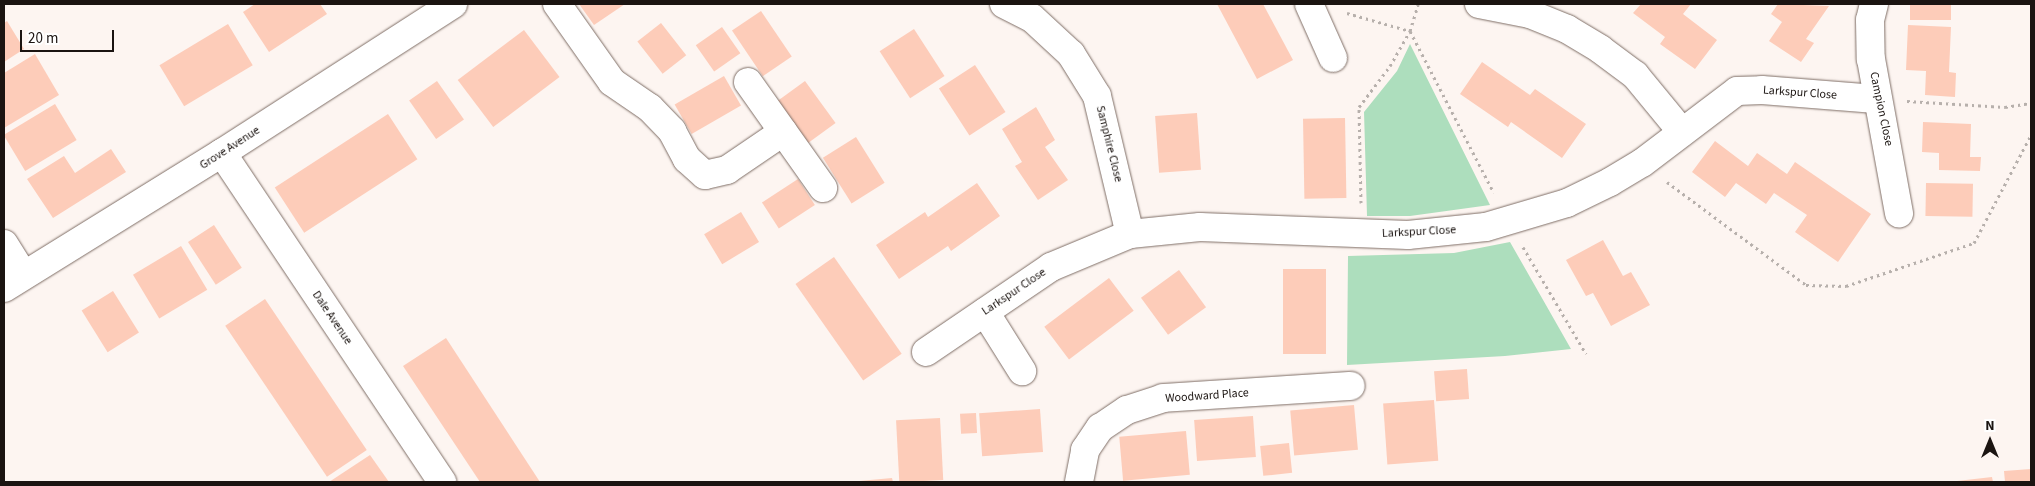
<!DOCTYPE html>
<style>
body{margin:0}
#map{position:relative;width:2035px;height:486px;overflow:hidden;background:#fdf5f1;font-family:"Source Sans 3",sans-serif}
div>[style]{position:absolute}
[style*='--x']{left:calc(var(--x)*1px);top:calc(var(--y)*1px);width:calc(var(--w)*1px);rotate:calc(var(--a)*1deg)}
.green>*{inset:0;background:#addebd}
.building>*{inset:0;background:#fdccb9;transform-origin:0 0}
.path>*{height:3px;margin-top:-1.5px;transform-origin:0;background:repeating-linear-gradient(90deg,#b7b0ac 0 2.5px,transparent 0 6.5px)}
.roads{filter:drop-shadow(0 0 1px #7f6e66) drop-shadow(0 0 1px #7f6e66)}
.minor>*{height:28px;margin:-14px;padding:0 14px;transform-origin:14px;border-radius:14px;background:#fff}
span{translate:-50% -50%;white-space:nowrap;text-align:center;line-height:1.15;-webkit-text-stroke:4px #fff;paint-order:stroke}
.street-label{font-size:12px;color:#1b1411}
.frame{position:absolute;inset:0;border:5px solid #1b1411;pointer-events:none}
.north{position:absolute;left:1965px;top:416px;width:50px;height:50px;-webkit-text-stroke:4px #fff;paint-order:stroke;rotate:0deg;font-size:14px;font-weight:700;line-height:20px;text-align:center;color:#1b1411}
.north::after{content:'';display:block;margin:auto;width:18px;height:22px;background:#1b1411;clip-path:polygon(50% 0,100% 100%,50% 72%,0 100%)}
.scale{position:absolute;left:20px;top:30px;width:94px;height:22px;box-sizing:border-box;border:2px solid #1b1411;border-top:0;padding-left:6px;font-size:15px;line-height:18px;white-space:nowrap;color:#1b1411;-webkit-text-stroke:4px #fff;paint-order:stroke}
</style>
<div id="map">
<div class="green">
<i style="clip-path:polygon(1410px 44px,1490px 205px,1410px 216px,1367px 216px,1364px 112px,1397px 71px)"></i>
<i style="clip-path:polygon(1510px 242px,1571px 349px,1505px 356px,1347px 365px,1348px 256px,1454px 253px)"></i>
</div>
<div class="building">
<i style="clip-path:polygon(255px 4px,320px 4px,327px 14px,269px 52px,243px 12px)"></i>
<i style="clip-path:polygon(579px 4px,625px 4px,594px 25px)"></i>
<i style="clip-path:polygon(1217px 4px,1263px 4px,1293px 60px,1257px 79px)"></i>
<i style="clip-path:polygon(1641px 4px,1691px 4px,1683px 14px,1717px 40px,1695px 69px,1660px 44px,1665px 37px,1633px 13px)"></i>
<i style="clip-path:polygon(1778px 4px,1829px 6px,1806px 39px,1814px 43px,1801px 62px,1769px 41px,1782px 22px,1771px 14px)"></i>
<i style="left:1910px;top:4px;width:41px;height:16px"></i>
<i style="left:761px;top:11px;width:55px;height:35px;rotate:56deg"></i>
<i style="clip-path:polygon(7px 21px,24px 49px,4px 62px,4px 23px)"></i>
<i style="left:661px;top:23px;width:41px;height:30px;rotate:52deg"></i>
<i style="left:228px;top:24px;width:48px;height:80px;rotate:59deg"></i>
<i style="clip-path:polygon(1908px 25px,1951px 27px,1949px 72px,1956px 73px,1955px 97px,1925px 95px,1926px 71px,1906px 70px)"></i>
<i style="left:722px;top:27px;width:32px;height:32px;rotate:55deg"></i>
<i style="left:914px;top:29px;width:56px;height:41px;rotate:57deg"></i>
<i style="left:524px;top:30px;width:59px;height:83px;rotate:53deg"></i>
<i style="clip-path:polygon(35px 54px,59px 95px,4px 128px,4px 73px)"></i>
<i style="clip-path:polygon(1482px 62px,1530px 95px,1535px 89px,1586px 124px,1562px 158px,1511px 122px,1508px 127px,1460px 94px)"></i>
<i style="left:975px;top:65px;width:56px;height:43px;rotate:57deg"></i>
<i style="left:724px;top:76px;width:34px;height:57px;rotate:60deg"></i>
<i style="left:437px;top:81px;width:47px;height:34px;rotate:55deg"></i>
<i style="left:805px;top:81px;width:52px;height:34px;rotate:54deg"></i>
<i style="left:55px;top:104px;width:42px;height:60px;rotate:59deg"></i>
<i style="clip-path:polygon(1036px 107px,1055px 140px,1045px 147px,1068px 180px,1038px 200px,1015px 166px,1022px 162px,1002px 129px)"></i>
<i style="left:1197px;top:113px;width:57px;height:42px;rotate:86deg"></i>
<i style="left:388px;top:114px;width:54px;height:135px;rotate:57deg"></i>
<i style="left:1345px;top:118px;width:80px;height:42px;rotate:89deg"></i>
<i style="clip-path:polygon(1923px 122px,1971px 124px,1970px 157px,1981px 157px,1980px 171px,1939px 170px,1939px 153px,1922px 152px)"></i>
<i style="left:856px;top:137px;width:54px;height:39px;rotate:58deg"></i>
<i style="clip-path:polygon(1715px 141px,1748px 166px,1757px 153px,1787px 174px,1795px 162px,1871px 214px,1838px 262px,1795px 232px,1807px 215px,1774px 193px,1766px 204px,1736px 183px,1725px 197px,1692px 172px)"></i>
<i style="clip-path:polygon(111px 149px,126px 172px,53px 218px,27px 179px,64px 156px,75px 173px)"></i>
<i style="left:798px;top:179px;width:31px;height:43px;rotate:57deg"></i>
<i style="clip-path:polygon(977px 183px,1000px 216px,951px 251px,948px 246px,899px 279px,876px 245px,925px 212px,928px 217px)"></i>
<i style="left:1926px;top:183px;width:47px;height:33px;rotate:1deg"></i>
<i style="left:741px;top:212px;width:35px;height:43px;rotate:59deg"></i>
<i style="left:214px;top:225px;width:51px;height:31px;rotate:57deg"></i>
<i style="clip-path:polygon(1603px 240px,1623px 276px,1631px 272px,1650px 305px,1611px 326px,1593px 293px,1586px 296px,1566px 260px)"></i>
<i style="left:181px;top:246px;width:51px;height:56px;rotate:59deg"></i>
<i style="left:834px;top:257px;width:118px;height:47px;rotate:55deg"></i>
<i style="left:1283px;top:269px;width:43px;height:85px"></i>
<i style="left:1179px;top:270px;width:46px;height:47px;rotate:54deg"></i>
<i style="left:1109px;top:278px;width:41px;height:81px;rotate:53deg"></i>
<i style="left:113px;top:291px;width:49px;height:37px;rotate:58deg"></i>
<i style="left:265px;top:299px;width:182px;height:48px;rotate:56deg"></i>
<i style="clip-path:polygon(446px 338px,540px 482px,480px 482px,403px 366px)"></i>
<i style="left:1467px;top:369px;width:30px;height:33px;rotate:86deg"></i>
<i style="left:1434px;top:400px;width:61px;height:51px;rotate:86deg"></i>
<i style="left:1354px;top:405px;width:45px;height:64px;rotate:85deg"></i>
<i style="left:1040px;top:409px;width:43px;height:61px;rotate:86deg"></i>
<i style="left:976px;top:413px;width:20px;height:16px;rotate:87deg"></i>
<i style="left:1253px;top:416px;width:41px;height:59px;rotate:86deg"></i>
<i style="left:940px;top:418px;width:62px;height:44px;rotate:87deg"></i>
<i style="left:1186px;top:431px;width:44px;height:67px;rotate:85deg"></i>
<i style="left:1289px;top:443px;width:30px;height:29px;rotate:84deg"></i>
<i style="clip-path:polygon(370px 455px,389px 482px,329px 482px)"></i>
<i style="clip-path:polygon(2031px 469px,2031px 482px,2005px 482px,2004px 471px)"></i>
<i style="clip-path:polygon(1992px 477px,1993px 482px,1957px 482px,1957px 481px)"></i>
<i style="clip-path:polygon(892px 478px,893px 482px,859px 482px,859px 481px)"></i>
</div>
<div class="path">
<i style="--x:1347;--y:13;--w:66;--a:15.9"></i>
<i style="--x:1410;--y:31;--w:182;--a:62.6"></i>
<i style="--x:1907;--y:101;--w:98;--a:3.5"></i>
<i style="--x:2005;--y:107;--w:26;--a:-9"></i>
<i style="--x:1667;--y:182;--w:173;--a:36.5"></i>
<i style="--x:1806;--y:285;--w:40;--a:1.4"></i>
<i style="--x:1846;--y:286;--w:135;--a:-18.6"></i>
<i style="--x:1974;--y:243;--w:122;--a:-62.2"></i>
<i style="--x:1361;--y:203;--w:96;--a:-91.2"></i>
<i style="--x:1359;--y:107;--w:51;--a:-52.9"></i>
<i style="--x:1390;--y:66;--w:40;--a:-60.3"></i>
<i style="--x:1410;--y:31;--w:28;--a:-73"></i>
<i style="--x:1523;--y:247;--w:124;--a:59.5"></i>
</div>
<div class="roads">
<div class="minor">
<i style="--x:557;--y:4;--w:95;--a:54.8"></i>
<i style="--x:612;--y:82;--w:46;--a:34.4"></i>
<i style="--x:650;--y:108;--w:32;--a:46"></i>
<i style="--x:672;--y:131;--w:32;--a:62"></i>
<i style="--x:687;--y:159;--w:24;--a:42"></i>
<i style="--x:705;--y:175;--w:23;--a:-13"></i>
<i style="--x:727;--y:170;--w:68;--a:-34.2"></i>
<i style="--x:1004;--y:4;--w:31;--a:27"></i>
<i style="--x:1032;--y:18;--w:53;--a:42.7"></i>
<i style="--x:1071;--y:54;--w:49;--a:58.2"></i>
<i style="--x:1097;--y:96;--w:142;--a:76.6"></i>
<i style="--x:1309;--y:4;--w:59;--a:66"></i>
<i style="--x:1479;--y:4;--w:52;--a:11.1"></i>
<i style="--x:1530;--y:14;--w:40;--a:22"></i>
<i style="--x:1567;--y:29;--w:39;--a:31"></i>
<i style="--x:1600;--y:49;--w:44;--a:36.6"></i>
<i style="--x:1635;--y:75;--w:74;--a:50.5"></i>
<i style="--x:1874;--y:4;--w:16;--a:104"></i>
<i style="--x:1870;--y:20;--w:39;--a:89"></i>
<i style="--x:1871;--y:59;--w:157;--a:79.7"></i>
<i style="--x:748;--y:82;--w:130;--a:54.7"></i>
<i style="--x:222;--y:153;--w:396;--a:56.2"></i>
<i style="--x:4;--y:244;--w:36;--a:58"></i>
<i style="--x:4;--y:288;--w:256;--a:-31.8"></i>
<i style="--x:222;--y:153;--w:275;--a:-32.8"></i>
<i style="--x:985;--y:312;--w:70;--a:57.9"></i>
<i style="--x:926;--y:352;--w:151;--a:-34.2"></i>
<i style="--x:1051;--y:267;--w:86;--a:-22.7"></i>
<i style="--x:1130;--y:234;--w:70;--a:-5.7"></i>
<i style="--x:1200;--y:227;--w:208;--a:2.2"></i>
<i style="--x:1408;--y:235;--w:78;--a:-5.9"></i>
<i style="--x:1486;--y:227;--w:84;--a:-16.5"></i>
<i style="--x:1567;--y:203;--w:48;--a:-26"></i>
<i style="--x:1610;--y:182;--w:37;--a:-31"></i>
<i style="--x:1642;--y:163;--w:119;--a:-37.2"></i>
<i style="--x:1737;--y:91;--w:25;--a:-2"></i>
<i style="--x:1762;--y:90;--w:114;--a:4.5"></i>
<i style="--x:1079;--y:482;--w:33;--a:-79"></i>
<i style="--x:1085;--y:450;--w:27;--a:-56"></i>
<i style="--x:1100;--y:428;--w:32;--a:-34"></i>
<i style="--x:1127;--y:410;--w:38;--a:-18"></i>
<i style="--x:1163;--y:398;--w:188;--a:-3.7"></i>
</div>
</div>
<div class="street-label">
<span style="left:1800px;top:93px;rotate:4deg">Larkspur Close</span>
<span style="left:1881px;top:109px;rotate:78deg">Campion Close</span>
<span style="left:1109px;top:144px;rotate:76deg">Samphire Close</span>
<span style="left:230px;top:148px;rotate:-33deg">Grove Avenue</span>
<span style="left:1419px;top:232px;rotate:-3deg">Larkspur Close</span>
<span style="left:1014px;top:292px;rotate:-34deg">Larkspur Close</span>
<span style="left:332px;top:318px;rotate:56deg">Dale Avenue</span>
<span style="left:1207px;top:396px;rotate:-4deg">Woodward Place</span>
</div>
<div class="frame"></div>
<div class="north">N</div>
<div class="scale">20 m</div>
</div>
